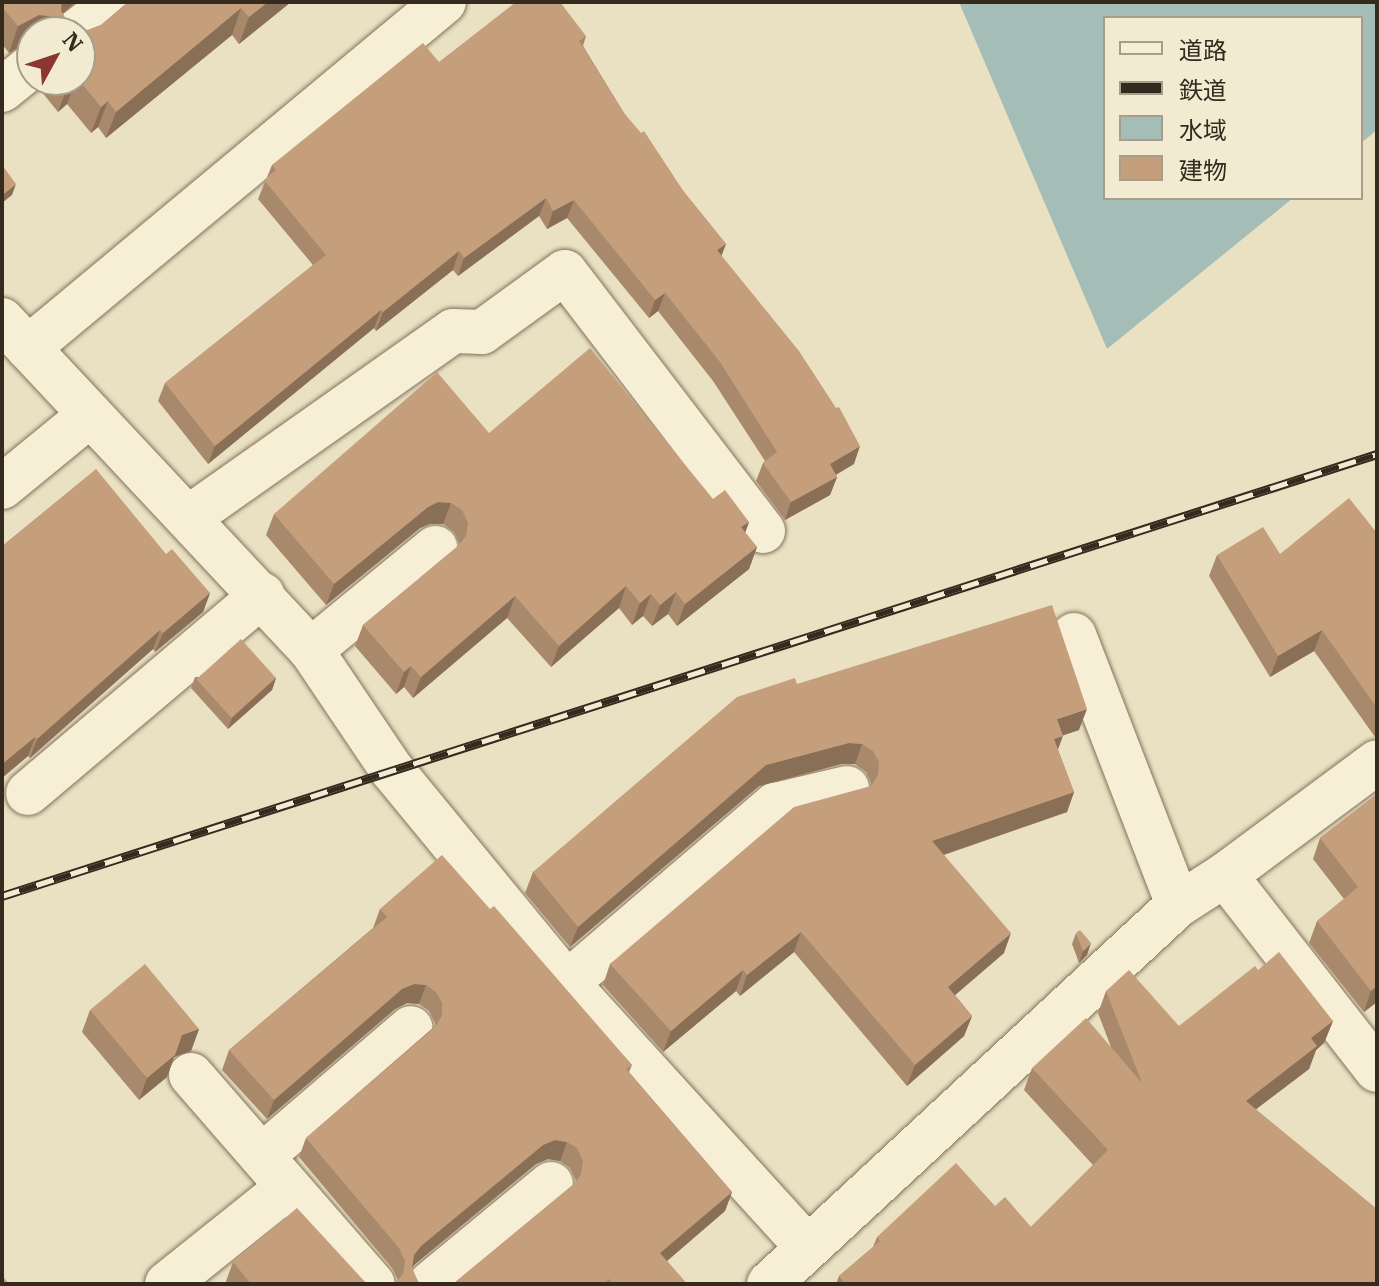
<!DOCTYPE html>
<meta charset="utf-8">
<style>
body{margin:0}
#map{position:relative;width:1379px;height:1286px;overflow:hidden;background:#eae1c3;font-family:"IBM Plex Serif","Noto Sans JP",serif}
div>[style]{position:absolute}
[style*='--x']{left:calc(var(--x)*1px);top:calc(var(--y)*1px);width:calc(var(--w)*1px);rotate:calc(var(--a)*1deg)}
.water>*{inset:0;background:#a5bdb7}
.roads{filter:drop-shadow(0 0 2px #83735b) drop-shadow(0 0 2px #83735b)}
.minor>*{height:44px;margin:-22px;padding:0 22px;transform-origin:22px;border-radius:22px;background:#f6eed5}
.rail>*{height:9px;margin-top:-4.5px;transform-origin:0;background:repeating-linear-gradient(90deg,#f2ebd2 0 18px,#342a1e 0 36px);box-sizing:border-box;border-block:2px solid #342a1e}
.wall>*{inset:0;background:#a9896b}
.shaded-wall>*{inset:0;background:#8a6f57}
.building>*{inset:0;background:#c59f7c;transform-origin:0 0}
span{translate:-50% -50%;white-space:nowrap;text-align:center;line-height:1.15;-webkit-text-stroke:7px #f2ebd2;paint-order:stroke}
.frame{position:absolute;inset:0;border:4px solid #342a1e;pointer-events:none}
.legend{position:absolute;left:1103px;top:16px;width:260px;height:184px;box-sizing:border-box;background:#f2ebd2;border:2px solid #a69e8a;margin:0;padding:10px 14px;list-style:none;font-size:24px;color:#342a1e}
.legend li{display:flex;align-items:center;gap:16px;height:40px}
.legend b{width:40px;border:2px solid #a69e8a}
.north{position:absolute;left:16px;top:16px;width:80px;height:80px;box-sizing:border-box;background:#f2ebd2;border:2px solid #a69e8a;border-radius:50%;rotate:50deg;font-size:22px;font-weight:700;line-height:32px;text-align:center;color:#342a1e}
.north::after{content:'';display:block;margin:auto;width:28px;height:36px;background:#8c3631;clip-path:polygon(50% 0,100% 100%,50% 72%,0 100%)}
</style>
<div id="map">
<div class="water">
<i style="clip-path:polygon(959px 2px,1377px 2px,1377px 130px,1361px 143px,1361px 18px,1105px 18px,1105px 198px,1293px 198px,1107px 349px)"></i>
</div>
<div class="roads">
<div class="minor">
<i style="--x:76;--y:32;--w:48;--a:-38.3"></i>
<i style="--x:2;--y:90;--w:38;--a:-39"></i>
<i style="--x:2;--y:320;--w:452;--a:46.9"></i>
<i style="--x:311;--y:650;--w:145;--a:56"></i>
<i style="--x:392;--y:770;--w:276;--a:50.6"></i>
<i style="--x:567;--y:983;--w:357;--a:47.7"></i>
<i style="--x:28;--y:348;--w:541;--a:-39.75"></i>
<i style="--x:2;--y:487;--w:114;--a:-39.3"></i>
<i style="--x:188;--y:518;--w:324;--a:-35.2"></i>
<i style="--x:453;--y:331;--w:29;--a:2"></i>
<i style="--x:482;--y:332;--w:102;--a:-35.9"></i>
<i style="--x:565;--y:272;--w:326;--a:52.6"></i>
<i style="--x:1074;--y:635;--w:289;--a:68.9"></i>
<i style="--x:311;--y:650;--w:161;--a:-39.4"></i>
<i style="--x:28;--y:793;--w:307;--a:-40.2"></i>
<i style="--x:1225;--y:875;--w:247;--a:52.1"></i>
<i style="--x:567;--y:983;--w:274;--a:-40.6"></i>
<i style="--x:775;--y:805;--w:74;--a:-13.3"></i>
<i style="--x:191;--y:1075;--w:277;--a:49"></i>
<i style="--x:262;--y:1156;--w:196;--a:-40.7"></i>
<i style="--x:167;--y:1284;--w:155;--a:-38.7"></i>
<i style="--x:430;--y:1284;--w:157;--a:-39.6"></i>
<i style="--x:769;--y:1284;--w:558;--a:-42.82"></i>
<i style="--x:1178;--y:905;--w:56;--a:-32.6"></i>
<i style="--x:1225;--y:875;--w:189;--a:-36.6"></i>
</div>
</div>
<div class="rail">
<i style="--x:2;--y:896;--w:1444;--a:-17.82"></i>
</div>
<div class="wall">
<i style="clip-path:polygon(2px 2px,63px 14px,67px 22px,76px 29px,88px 30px,101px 25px,128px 2px,291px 2px,239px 44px,232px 35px,106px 138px,98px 127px,91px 133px,67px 104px,58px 112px,41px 91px,45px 80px,80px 80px,80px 32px,32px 32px,32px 42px,29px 41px,9px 53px,2px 44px)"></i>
<i style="clip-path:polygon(586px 36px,583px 46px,624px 113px,684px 192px,726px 244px,721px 256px,854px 464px,836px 475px,837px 477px,830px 495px,785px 520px,756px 481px,763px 463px,765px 461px,713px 381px,658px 311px,649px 318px,567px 218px,547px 229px,539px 216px,458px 276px,453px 270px,376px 331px,374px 328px,208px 464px,158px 401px,165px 383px,313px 265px,258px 199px,272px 165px,439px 62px)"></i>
<i style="clip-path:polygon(489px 433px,713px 499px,749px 522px,745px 533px,757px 547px,749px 569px,677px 626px,668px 614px,652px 626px,643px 616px,632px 625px,619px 608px,551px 667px,507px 618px,413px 698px,404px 687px,396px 694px,355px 646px,363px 625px,460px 545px,454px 532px,443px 524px,430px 524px,420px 528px,326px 605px,266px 535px,274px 514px)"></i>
<i style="clip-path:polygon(1377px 533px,1377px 738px,1375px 737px,1314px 651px,1270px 677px,1209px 576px,1217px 555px,1280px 554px)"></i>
<i style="clip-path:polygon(2px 546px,166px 554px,210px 593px,203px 612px,155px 652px,153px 649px,30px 758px,28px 756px,2px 778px)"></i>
<i style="clip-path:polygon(195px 677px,276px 678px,272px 690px,228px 729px,191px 688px)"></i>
<i style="clip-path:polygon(797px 684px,1079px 730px,1062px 735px,1058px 750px,1074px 792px,1067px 812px,944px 855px,1004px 953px,955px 995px,972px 1016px,964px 1036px,907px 1086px,794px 952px,740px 996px,736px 991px,663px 1052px,603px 985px,610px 964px,871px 786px,871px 783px,866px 772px,855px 764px,841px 764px,759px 786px,570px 947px,525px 893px,533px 872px)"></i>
<i style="clip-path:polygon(1377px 794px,1377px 1002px,1364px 1012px,1309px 943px,1317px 921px,1344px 899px,1313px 859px,1320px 838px)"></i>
<i style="clip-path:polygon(380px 909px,490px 909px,632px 1065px,629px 1072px,732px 1192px,725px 1211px,667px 1261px,687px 1284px,453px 1284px,574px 1184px,576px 1181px,570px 1168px,560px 1161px,548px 1159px,536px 1164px,414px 1265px,412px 1268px,397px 1282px,398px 1280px,392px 1268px,299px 1157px,306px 1138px,435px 1026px,435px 1023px,429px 1011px,419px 1004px,407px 1003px,395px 1009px,267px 1119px,222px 1070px,229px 1050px,373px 928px)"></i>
<i style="clip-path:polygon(1076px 933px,1087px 955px,1079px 963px,1072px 944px)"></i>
<i style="clip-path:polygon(1258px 970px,1333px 1021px,1324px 1043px,1316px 1050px,1309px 1069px,1256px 1109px,1377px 1284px,836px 1284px,839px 1276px,873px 1247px,877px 1237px,995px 1206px,1031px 1227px,1093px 1165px,1024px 1090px,1032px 1068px,1111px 1047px,1098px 1013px,1106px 991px,1179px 1026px)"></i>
<i style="clip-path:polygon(90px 1010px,199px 1029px,191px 1051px,174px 1057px,167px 1077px,139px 1100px,82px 1032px)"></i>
<i style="clip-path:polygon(233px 1262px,367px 1284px,228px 1284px,226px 1281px)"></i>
</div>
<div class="shaded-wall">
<i style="clip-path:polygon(60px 2px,76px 2px,55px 20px)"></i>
<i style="clip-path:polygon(268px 2px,291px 2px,239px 44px,249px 17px)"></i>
<i style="clip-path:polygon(241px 8px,232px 35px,106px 138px,116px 112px)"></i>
<i style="clip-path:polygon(39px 15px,50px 16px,44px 32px,32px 32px,32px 42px,29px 41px,9px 53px,18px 26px)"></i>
<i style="clip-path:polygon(74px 80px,76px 80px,67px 104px,58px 112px,68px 85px)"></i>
<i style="clip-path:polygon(108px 101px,98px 127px,91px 133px,101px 107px)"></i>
<i style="clip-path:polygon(16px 184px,12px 195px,2px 203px,2px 195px)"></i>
<i style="clip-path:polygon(546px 198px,539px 216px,458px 276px,464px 258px)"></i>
<i style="clip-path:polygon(574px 200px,567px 218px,547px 229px,553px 211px)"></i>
<i style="clip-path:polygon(726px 244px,719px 262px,717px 250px)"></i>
<i style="clip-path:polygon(459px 251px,453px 270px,376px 331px,383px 312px)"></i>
<i style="clip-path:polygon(665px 293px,658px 311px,649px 318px,655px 300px)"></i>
<i style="clip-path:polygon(381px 310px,374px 328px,208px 464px,215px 446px)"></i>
<i style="clip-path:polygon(860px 446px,854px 464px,823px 482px,830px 464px)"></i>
<i style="clip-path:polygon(837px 477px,830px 495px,785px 520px,791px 502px)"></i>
<i style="clip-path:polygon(438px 502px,451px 503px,443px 524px,430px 524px,420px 528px,326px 605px,334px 584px,428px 507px)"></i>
<i style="clip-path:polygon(749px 522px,741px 544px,741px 527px)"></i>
<i style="clip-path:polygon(757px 547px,749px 569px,677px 626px,685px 604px)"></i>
<i style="clip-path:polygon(626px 586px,619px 608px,551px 667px,559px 646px)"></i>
<i style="clip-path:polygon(676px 592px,668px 614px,652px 626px,660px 605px)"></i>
<i style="clip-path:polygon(210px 593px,203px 612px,155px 652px,163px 633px)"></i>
<i style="clip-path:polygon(651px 594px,643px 616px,632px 625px,640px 603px)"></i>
<i style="clip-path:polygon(515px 596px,507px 618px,413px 698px,421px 677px)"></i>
<i style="clip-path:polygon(160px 630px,153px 649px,30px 758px,37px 739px)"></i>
<i style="clip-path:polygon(1322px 630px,1314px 651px,1270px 677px,1278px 656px)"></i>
<i style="clip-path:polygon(411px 666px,404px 687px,396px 694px,404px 672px)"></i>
<i style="clip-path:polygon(276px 678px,272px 690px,228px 729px,232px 718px)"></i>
<i style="clip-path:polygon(1087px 709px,1079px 730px,1050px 740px,1057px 719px)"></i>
<i style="clip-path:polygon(1063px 736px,1055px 757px,1054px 739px)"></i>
<i style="clip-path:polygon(35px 737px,28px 756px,2px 778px,2px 764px)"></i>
<i style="clip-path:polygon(849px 743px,862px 744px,855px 764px,841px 764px,759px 786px,570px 947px,578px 927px,766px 765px)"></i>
<i style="clip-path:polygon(1074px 792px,1067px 812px,925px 861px,932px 841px)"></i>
<i style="clip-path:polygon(801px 932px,794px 952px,740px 996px,747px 975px)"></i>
<i style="clip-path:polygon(1011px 933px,1004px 953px,940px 1008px,948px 987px)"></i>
<i style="clip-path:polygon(1091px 943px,1087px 955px,1079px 963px,1083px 951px)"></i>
<i style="clip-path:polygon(743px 970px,736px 991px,663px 1052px,671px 1031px)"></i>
<i style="clip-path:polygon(414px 984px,426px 985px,419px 1004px,407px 1003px,395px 1009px,267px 1119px,274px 1100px,402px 989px)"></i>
<i style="clip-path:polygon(1377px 986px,1377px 1002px,1364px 1012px,1371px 991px)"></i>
<i style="clip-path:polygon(972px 1016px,964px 1036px,907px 1086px,915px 1065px)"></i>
<i style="clip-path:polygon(1333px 1021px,1324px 1043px,1316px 1050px,1309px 1069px,1238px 1123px,1246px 1101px,1311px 1038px)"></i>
<i style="clip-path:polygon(199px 1029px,191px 1051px,174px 1057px,167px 1077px,139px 1100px,147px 1078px,182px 1035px)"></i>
<i style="clip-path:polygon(555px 1140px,567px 1142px,560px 1161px,548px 1159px,536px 1164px,414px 1265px,407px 1275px,414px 1255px,421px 1246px,543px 1145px)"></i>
<i style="clip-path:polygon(732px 1192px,725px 1211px,653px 1273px,660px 1253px)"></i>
</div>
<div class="building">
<i style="clip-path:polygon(2px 2px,62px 2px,61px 10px,67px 22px,76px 29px,88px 30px,101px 25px,128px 2px,268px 2px,249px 17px,241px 8px,116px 112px,108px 101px,101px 107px,79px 80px,80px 80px,80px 32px,65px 32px,61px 24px,50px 16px,39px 15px,18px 26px,2px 7px)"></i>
<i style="clip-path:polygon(516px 2px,560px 2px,586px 36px,579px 41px,624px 113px,641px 133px,644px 131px,684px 192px,726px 244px,717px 250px,799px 351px,836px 408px,839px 407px,860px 446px,830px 464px,837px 477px,791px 502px,763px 463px,777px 452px,720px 362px,665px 293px,655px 300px,574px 200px,553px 211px,546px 198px,464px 258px,459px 251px,383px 312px,381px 310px,215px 446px,165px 383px,326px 255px,264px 180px,276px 170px,272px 165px,423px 43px,439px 62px)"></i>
<i style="clip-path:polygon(63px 80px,74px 80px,68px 85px)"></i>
<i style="clip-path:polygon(2px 165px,16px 184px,2px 195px)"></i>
<i style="clip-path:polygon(590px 348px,713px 499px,725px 490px,749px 522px,741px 527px,757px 547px,685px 604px,676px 592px,660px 605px,651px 594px,640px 603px,626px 586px,559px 646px,515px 596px,421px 677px,411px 666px,404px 672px,363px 625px,459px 545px,466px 536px,468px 523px,462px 510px,451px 503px,438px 502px,428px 507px,334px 584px,274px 514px,437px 372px,489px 433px)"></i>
<i style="clip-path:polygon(96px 469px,166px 554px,172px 549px,210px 593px,163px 633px,160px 630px,37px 739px,35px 737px,2px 764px,2px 546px)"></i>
<i style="clip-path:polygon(1349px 498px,1377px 533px,1377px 708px,1322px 630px,1278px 656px,1217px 555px,1263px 527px,1280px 554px)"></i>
<i style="clip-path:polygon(1052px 605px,1087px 709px,1057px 719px,1063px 736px,1054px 739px,1074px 792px,932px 841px,1011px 933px,948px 987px,972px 1016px,915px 1065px,801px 932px,747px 975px,743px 970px,671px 1031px,610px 964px,794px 807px,871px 786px,878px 775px,879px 762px,873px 751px,862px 744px,849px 743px,766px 765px,578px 927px,533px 872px,737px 697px,795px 678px,797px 684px)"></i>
<i style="left:241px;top:639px;width:52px;height:60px;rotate:48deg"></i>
<i style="clip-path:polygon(1377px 794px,1377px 986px,1371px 991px,1317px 921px,1358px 887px,1320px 838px)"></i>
<i style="clip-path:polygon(442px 855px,490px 909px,494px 906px,632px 1065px,626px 1069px,732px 1192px,660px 1253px,687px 1284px,614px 1284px,609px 1279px,603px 1284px,453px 1284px,574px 1184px,581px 1174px,583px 1161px,577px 1148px,567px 1142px,555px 1140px,543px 1145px,421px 1246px,414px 1255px,412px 1268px,418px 1281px,422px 1284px,395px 1284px,403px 1274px,405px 1261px,399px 1248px,306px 1138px,434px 1028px,442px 1016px,442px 1003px,436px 992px,426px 985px,414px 984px,402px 989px,274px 1100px,229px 1050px,387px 917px,380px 909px)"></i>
<i style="clip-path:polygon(1080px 930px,1091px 943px,1083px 951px,1076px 933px)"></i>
<i style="clip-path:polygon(1279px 952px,1333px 1021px,1311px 1038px,1317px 1046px,1246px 1101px,1377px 1209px,1377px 1284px,845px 1284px,839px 1276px,880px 1241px,877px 1237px,956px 1163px,995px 1206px,1005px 1197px,1031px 1227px,1108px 1150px,1032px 1068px,1086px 1018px,1142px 1083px,1106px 991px,1129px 970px,1179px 1026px,1255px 966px,1258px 970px)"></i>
<i style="clip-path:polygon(145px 964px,199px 1029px,182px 1035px,175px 1055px,147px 1078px,90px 1010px)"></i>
<i style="clip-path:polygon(297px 1208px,367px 1284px,251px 1284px,233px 1262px)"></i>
<i style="clip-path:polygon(2px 1275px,9px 1284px,2px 1284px)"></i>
</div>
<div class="frame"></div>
<ul class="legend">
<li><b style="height:10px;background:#f6eed5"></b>道路</li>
<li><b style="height:10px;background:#342a1e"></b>鉄道</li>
<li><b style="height:22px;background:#a5bdb7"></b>水域</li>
<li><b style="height:22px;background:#c59f7c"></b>建物</li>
</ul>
<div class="north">N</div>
</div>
